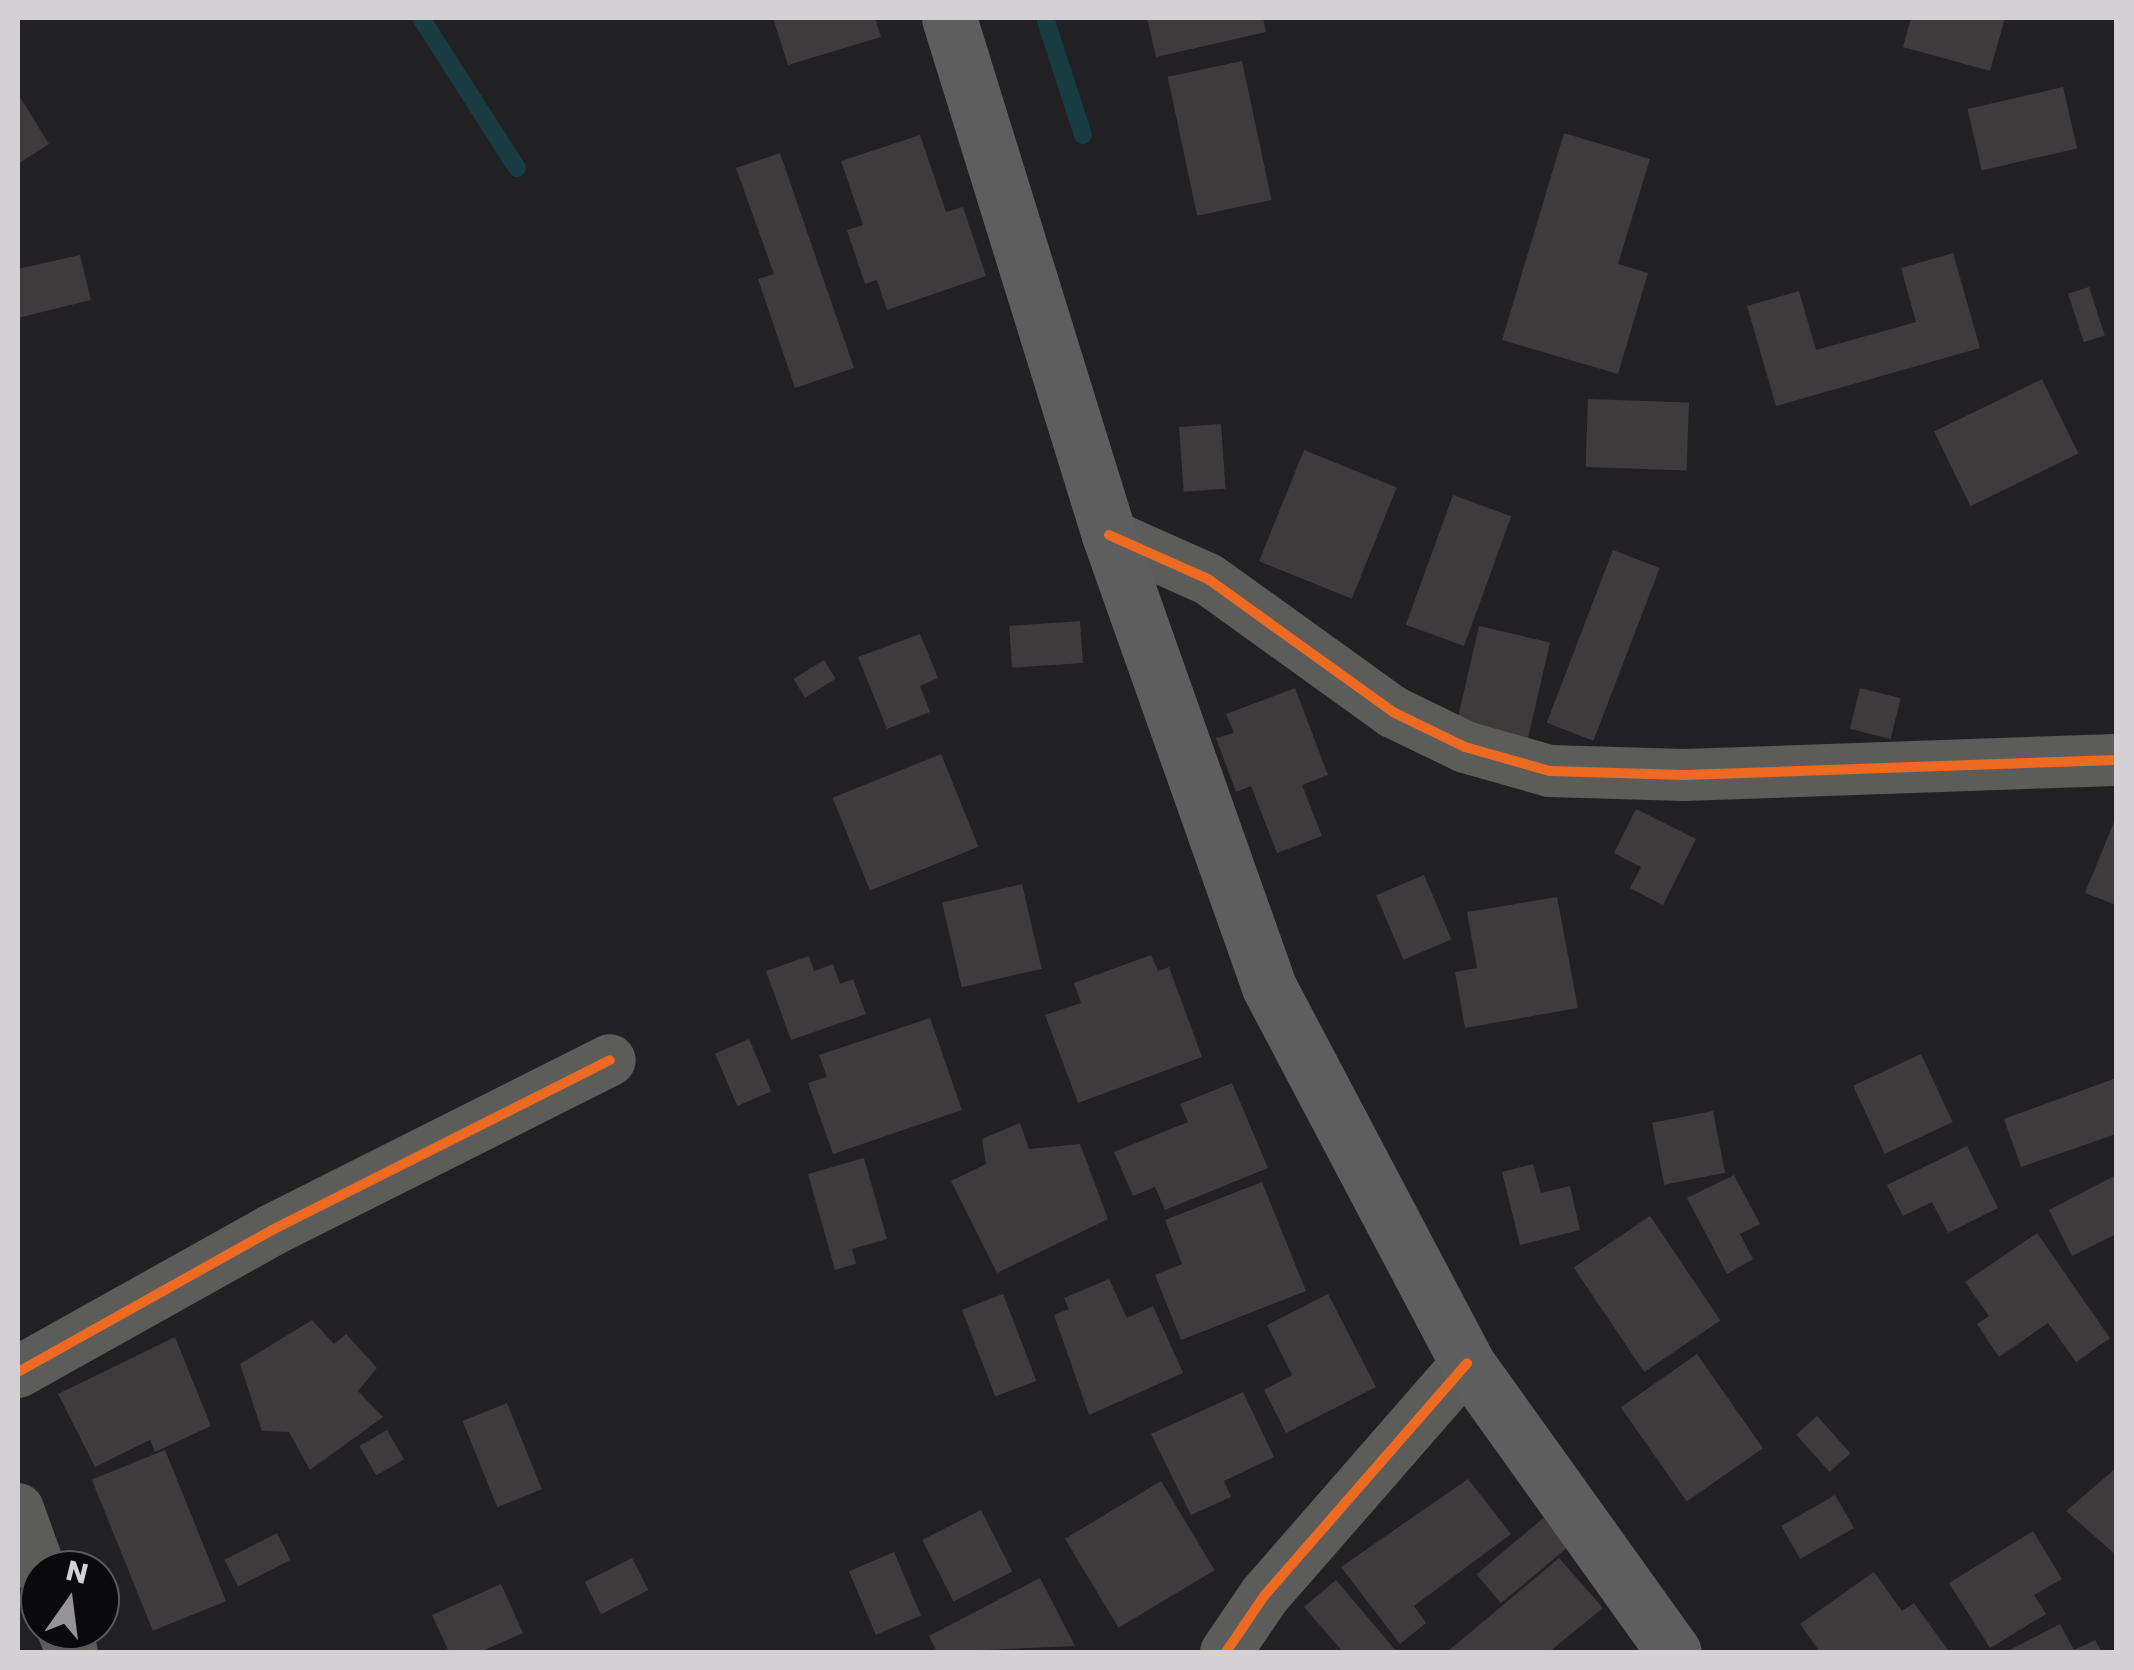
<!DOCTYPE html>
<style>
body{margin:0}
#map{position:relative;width:2134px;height:1670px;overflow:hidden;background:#212022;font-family:Poppins,sans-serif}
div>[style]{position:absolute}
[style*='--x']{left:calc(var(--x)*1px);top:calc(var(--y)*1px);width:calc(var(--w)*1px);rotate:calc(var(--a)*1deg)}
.stream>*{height:18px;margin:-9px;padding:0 9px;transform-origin:9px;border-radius:9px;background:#183c42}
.building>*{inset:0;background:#3d3b3c;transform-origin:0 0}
.street>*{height:52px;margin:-26px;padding:0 26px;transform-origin:26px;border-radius:26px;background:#5c5c5b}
.secondary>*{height:55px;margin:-27.5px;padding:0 27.5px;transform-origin:27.5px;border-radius:27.5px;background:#5f5e5e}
.cycleway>*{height:10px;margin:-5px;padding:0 5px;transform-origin:5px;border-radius:5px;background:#ed6a23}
span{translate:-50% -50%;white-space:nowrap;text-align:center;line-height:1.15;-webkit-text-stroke:8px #0a090b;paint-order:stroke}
.frame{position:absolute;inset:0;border:20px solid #d3d1d4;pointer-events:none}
.north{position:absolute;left:20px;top:1550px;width:100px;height:100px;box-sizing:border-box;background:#0a090b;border:2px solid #5a595b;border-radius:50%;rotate:14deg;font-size:28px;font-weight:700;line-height:40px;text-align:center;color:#d3d1d4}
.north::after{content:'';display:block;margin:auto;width:35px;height:45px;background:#959396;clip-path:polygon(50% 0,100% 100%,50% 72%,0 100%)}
</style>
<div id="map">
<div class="stream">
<i style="--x:421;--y:18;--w:178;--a:57.4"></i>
<i style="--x:1045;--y:18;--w:123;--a:72"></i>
</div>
<div class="building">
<i style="clip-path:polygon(773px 18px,875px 18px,881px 37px,788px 65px)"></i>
<i style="clip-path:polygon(1147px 18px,1263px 18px,1266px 32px,1156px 57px)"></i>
<i style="clip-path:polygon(1911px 18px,2005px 18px,1990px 71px,1903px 47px)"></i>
<i style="left:1242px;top:61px;width:142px;height:76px;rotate:78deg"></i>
<i style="left:2063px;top:87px;width:63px;height:98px;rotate:77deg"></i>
<i style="clip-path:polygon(18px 94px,49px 144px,18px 164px)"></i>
<i style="clip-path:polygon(1564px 133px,1650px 159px,1618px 264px,1648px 273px,1618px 374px,1502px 340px)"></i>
<i style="clip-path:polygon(920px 135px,946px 212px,963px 207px,986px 276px,887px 310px,877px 280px,865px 284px,847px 230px,863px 225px,841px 161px)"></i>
<i style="clip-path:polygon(780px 153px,854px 368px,795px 388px,758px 279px,774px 274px,736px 168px)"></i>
<i style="clip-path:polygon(1953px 253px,1980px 348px,1776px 406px,1747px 306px,1799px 291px,1816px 350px,1916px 322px,1901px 268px)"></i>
<i style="clip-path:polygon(80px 255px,91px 300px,18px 318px,18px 269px)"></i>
<i style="left:2089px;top:287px;width:51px;height:22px;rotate:72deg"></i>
<i style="left:2042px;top:379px;width:83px;height:120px;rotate:64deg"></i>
<i style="left:1588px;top:399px;width:101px;height:68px;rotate:2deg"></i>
<i style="left:1221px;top:424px;width:65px;height:42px;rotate:86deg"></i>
<i style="left:1304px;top:450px;width:100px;height:120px;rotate:22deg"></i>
<i style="left:1453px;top:495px;width:62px;height:138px;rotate:20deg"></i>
<i style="left:1613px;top:550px;width:50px;height:185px;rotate:21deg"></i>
<i style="left:1080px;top:621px;width:42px;height:71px;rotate:86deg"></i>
<i style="left:1479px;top:626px;width:73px;height:111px;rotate:13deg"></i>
<i style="clip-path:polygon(920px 634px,938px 678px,920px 686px,930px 712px,887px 729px,858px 657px)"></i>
<i style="left:824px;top:660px;width:22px;height:36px;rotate:58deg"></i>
<i style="clip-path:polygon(1295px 688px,1328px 775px,1302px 785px,1322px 836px,1277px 853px,1251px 786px,1236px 792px,1216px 738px,1234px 733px,1226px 714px)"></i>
<i style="left:1860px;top:688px;width:42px;height:42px;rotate:14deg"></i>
<i style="left:941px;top:754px;width:100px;height:117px;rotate:68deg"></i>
<i style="clip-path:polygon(1636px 809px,1696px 839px,1663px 905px,1630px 888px,1641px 867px,1614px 853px)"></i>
<i style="clip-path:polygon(2116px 817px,2116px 905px,2085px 893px)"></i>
<i style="left:1424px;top:875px;width:70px;height:52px;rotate:67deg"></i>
<i style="left:1022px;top:884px;width:87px;height:82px;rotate:77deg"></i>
<i style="clip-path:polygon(1557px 897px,1578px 1008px,1465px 1028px,1455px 972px,1477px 968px,1467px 912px)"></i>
<i style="clip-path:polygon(1151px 955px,1158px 971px,1169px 967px,1202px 1057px,1078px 1103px,1045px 1015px,1081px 1003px,1074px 983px)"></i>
<i style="clip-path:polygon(809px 956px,814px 971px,833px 964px,840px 984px,853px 979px,866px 1014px,791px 1040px,766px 971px)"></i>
<i style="clip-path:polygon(930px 1018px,962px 1110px,833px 1154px,808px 1083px,827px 1077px,819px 1055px)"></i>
<i style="left:749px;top:1039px;width:57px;height:37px;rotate:67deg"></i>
<i style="left:1921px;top:1054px;width:75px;height:75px;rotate:65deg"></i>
<i style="clip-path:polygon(2116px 1078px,2116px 1134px,2021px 1167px,2004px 1119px)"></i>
<i style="clip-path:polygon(1232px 1083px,1268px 1168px,1165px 1210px,1155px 1187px,1133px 1196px,1114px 1152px,1188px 1122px,1180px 1104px)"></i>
<i style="left:1713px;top:1111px;width:63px;height:62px;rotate:79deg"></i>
<i style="clip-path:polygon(1020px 1123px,1029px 1149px,1080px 1144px,1108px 1219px,997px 1273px,951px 1181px,986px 1164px,982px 1139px)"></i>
<i style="clip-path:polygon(1967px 1146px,1998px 1208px,1948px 1233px,1932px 1202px,1903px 1216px,1887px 1185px)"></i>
<i style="clip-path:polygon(864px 1158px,887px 1239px,852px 1249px,856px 1264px,835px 1270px,808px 1174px)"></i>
<i style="clip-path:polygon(1533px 1164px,1541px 1193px,1570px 1186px,1580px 1230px,1520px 1245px,1502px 1172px)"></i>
<i style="clip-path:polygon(1734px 1175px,1760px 1224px,1740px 1234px,1753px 1259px,1727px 1274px,1687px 1198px)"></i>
<i style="clip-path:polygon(2116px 1175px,2116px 1234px,2072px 1256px,2049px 1210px)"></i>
<i style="clip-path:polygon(1262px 1182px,1306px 1291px,1181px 1340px,1155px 1275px,1182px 1264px,1165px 1220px)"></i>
<i style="left:1650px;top:1216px;width:126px;height:92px;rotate:56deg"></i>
<i style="clip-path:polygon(2037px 1233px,2110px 1338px,2076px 1362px,2048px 1323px,1999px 1357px,1977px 1324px,1989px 1316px,1965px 1282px)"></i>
<i style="clip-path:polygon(1109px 1279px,1127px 1318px,1153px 1306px,1183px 1373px,1089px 1415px,1054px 1315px,1069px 1309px,1064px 1298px)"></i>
<i style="left:1003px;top:1294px;width:93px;height:44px;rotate:69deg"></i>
<i style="clip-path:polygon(1328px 1294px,1376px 1387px,1286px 1433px,1264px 1390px,1292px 1375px,1267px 1325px)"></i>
<i style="clip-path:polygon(312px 1320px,334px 1344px,346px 1334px,377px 1368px,358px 1391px,383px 1417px,310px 1470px,289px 1432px,262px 1431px,240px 1364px)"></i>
<i style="clip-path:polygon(175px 1337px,211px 1426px,155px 1452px,150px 1440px,95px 1467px,58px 1394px)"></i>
<i style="left:1697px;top:1354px;width:115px;height:93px;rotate:55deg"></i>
<i style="clip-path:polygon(1243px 1392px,1274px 1457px,1224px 1481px,1231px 1497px,1191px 1515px,1151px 1434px)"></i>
<i style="left:507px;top:1403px;width:93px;height:48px;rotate:68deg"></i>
<i style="left:1817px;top:1416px;width:50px;height:28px;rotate:48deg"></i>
<i style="left:387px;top:1430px;width:34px;height:32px;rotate:60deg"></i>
<i style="left:165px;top:1450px;width:163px;height:79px;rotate:68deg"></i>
<i style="clip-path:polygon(2116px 1468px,2116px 1555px,2066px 1511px)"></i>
<i style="clip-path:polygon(1468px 1479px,1511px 1534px,1414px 1606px,1426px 1623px,1400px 1644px,1341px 1567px)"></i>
<i style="left:1161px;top:1481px;width:104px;height:112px;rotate:59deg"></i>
<i style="left:1835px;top:1495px;width:38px;height:62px;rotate:60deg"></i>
<i style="left:981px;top:1510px;width:69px;height:66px;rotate:63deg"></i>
<i style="left:1547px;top:1515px;width:38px;height:92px;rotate:50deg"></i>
<i style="clip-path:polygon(2033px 1531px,2062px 1579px,2034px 1595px,2046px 1614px,1990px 1648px,1949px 1583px)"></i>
<i style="left:277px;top:1533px;width:30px;height:59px;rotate:63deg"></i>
<i style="left:894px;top:1552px;width:69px;height:49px;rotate:67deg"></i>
<i style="left:632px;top:1558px;width:36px;height:53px;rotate:63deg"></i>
<i style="clip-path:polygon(1559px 1558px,1603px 1608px,1549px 1652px,1447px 1652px)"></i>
<i style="clip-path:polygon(1874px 1572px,1902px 1611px,1914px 1603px,1948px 1650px,1820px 1652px,1800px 1624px)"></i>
<i style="clip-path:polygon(1040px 1578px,1075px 1646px,937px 1652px,929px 1636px)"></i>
<i style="clip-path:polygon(1336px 1580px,1397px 1652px,1343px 1652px,1304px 1607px)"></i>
<i style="clip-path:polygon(501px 1584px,523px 1633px,480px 1652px,449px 1652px,432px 1615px)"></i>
<i style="clip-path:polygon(2060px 1624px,2074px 1650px,2095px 1640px,2102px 1652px,2006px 1652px)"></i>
</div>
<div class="street">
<i style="--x:1109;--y:535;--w:108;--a:24"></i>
<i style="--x:1208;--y:579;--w:228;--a:35.7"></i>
<i style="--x:1393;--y:712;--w:80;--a:25.9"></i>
<i style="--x:1465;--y:747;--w:88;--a:15.8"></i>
<i style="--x:1550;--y:771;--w:134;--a:1.7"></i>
<i style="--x:1684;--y:775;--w:432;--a:-2"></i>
<i style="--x:18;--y:1372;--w:291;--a:-29.2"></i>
<i style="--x:272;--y:1230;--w:378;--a:-26.7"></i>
<i style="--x:18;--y:1509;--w:65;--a:70.2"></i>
<i style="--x:63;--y:1630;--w:24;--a:68"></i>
<i style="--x:1226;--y:1652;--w:68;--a:-55.8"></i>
<i style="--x:1264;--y:1596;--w:309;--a:-48.9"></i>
</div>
<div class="secondary">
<i style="--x:949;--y:18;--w:541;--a:72.8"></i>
<i style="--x:1109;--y:535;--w:479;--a:70.5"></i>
<i style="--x:1269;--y:987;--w:425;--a:62.2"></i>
<i style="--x:1467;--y:1363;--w:355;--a:54.4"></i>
</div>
<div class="cycleway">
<i style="--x:1109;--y:535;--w:108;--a:24"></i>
<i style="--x:1208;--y:579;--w:228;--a:35.7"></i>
<i style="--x:1393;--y:712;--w:80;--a:25.9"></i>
<i style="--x:1465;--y:747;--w:88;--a:15.8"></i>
<i style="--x:1550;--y:771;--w:134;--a:1.7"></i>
<i style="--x:1684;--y:775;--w:432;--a:-2"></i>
<i style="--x:18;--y:1372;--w:291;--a:-29.2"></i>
<i style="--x:272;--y:1230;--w:378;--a:-26.7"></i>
<i style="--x:1226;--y:1652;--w:68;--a:-55.8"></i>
<i style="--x:1264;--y:1596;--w:309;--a:-48.9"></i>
</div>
<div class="frame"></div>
<div class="north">N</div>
</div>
